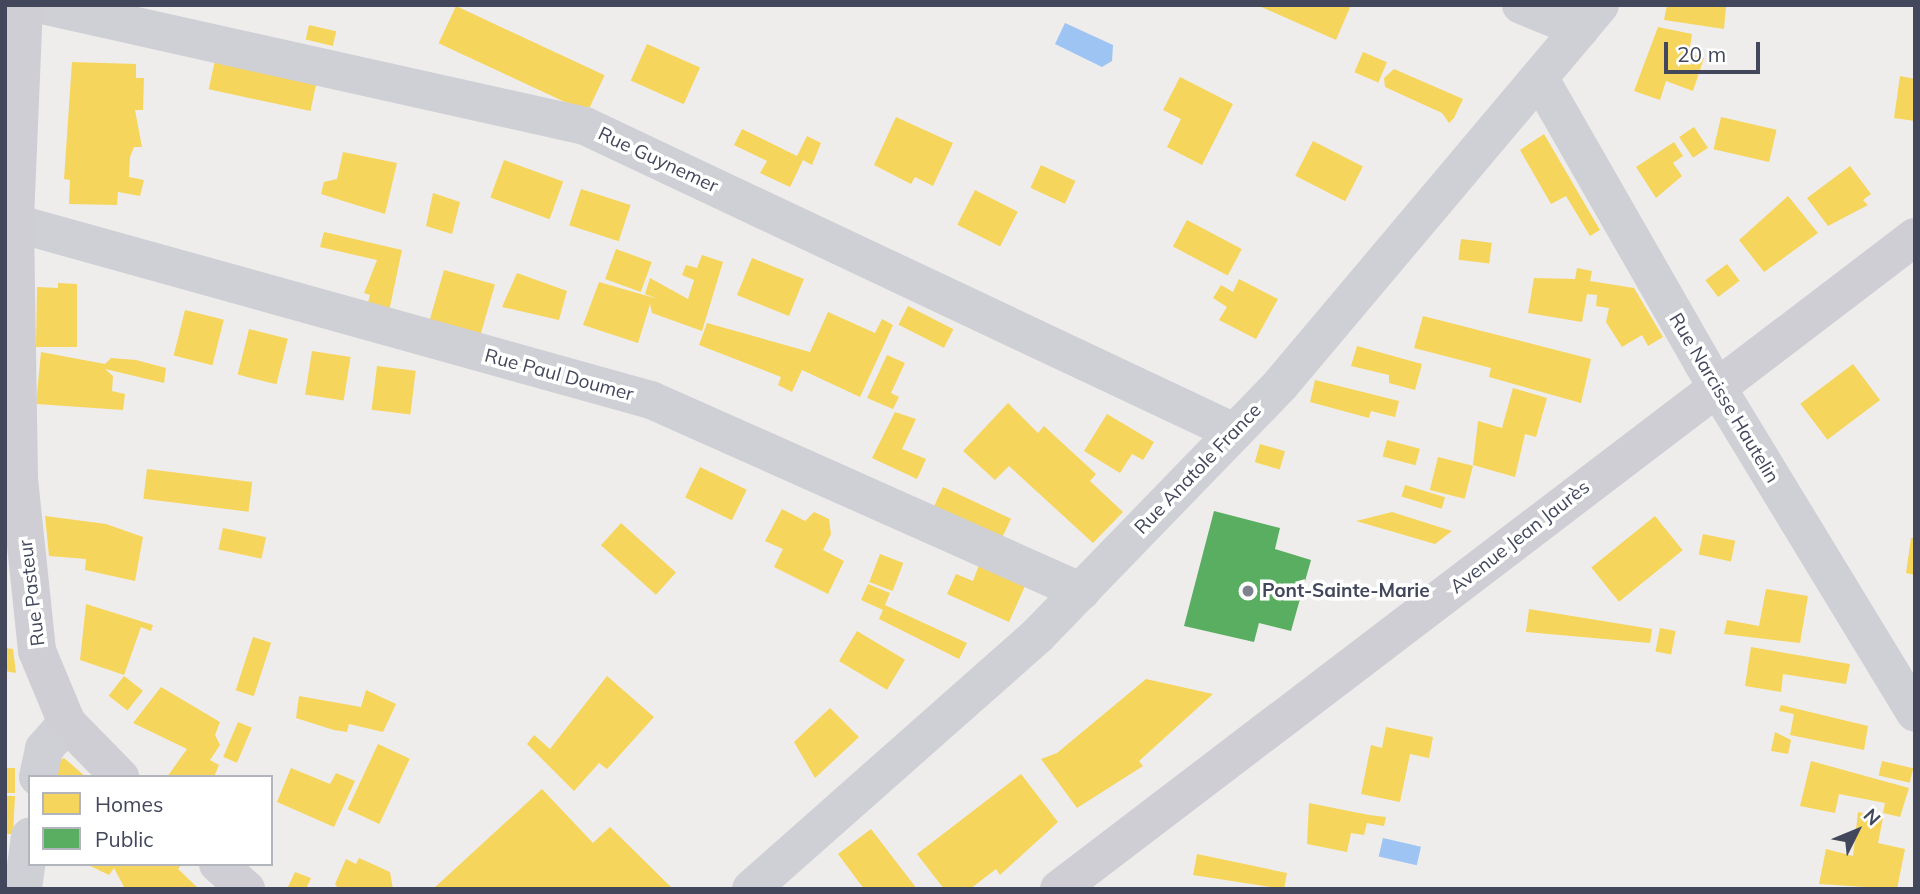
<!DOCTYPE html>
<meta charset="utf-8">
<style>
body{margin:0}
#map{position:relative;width:1920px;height:894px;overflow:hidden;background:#eeedec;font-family:Mulish,sans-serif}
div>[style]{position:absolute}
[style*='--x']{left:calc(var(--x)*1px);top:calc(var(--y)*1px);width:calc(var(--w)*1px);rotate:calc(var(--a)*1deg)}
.water>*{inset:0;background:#9dc4f3;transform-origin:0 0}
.homes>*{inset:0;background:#f6d55c;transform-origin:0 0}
.public>*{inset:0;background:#5aae61}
.minor>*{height:38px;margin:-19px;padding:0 19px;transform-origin:19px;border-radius:19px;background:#cfd0d5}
.secondary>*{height:38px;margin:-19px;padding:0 19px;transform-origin:19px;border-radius:19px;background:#ceced4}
.dots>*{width:19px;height:19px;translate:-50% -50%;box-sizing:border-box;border:4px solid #fff;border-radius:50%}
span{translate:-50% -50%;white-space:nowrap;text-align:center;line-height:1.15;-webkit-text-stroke:7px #fff;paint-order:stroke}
.street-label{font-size:19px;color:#42475b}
.poi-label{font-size:19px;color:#42475b;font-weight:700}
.left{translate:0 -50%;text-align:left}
.frame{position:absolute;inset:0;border:7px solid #42475b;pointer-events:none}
.legend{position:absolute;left:28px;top:775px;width:245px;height:91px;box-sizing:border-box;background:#fff;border:2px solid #b3b5bd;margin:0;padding:9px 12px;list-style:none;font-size:21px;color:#42475b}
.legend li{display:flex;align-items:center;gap:14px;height:35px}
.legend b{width:35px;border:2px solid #b3b5bd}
.north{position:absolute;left:1822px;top:796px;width:70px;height:70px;-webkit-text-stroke:5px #fff;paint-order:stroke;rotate:47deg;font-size:19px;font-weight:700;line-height:28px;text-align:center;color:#42475b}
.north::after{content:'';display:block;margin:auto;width:24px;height:32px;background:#42475b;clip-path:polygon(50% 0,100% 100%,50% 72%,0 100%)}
.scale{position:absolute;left:1664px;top:42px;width:96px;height:32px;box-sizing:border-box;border:4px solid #42475b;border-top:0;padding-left:9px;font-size:21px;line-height:24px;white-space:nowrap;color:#42475b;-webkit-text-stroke:5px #fff;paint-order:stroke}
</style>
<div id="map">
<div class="water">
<i style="clip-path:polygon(1065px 23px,1113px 45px,1112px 61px,1102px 67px,1055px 44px)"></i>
<i style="left:1383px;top:838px;width:39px;height:19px;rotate:13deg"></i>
</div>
<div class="homes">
<i style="clip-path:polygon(1257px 5px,1351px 5px,1336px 40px)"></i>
<i style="clip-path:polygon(1667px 5px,1726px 7px,1724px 29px,1664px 20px)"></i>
<i style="left:456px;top:6px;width:164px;height:41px;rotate:25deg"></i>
<i style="left:309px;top:25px;width:28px;height:15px;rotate:13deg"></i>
<i style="clip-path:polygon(1658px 27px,1692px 34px,1689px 53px,1704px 58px,1693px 91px,1666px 81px,1660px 100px,1634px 91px)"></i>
<i style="left:647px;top:44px;width:58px;height:40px;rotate:24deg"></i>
<i style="left:1363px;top:52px;width:26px;height:22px;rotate:23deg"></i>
<i style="left:215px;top:60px;width:104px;height:30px;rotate:12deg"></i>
<i style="clip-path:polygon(72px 62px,136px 64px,136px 78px,144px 78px,143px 110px,135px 110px,142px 147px,134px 147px,130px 157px,129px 177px,144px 180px,140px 196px,118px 192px,117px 205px,69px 204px,70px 180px,64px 179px)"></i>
<i style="clip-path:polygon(1394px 69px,1463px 99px,1454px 118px,1449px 123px,1442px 113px,1385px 87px,1384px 78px)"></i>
<i style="clip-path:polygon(1900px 76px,1915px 79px,1915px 121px,1894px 118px)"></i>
<i style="clip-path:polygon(1180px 77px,1233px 104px,1202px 165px,1167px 147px,1181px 119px,1163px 110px)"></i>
<i style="clip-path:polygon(896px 117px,953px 143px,933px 186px,915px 177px,911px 184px,874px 165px)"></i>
<i style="left:1721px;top:117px;width:57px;height:33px;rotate:13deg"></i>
<i style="left:1694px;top:127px;width:25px;height:18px;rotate:56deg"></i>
<i style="clip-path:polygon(742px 129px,797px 156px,807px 136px,821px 143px,812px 165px,803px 160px,790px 187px,760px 173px,767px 161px,734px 145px)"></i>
<i style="clip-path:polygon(1544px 134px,1600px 230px,1590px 236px,1566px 196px,1551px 204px,1520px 150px)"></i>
<i style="left:1313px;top:141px;width:56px;height:39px;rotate:27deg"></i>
<i style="clip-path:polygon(1674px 142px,1683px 156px,1673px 163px,1682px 176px,1656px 198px,1636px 167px)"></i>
<i style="clip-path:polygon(343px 152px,397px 163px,385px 214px,321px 194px,324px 182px,337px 179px)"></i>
<i style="left:504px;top:160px;width:63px;height:40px;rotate:20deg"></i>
<i style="left:1041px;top:165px;width:38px;height:25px;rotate:25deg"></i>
<i style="clip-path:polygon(1850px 166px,1871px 194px,1863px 200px,1868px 205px,1828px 226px,1807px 198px)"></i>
<i style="left:581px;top:189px;width:52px;height:38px;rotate:18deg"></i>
<i style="left:975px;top:190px;width:48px;height:39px;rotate:27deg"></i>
<i style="clip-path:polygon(433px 193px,460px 202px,452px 234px,426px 226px)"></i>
<i style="clip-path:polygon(1788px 196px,1818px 233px,1764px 272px,1739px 240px)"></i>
<i style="left:1187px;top:220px;width:62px;height:30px;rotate:28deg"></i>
<i style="clip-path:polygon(324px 232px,402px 250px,388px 316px,366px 310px,370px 295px,364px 293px,377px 260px,320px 247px)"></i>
<i style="left:1461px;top:239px;width:31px;height:21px;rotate:7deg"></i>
<i style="left:616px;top:249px;width:38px;height:32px;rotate:20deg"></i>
<i style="clip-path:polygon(702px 255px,723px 262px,702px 331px,652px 313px,650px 304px,638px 343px,583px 325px,599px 282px,658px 299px,645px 294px,650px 278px,688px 299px,694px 280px,682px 275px,686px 265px,697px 268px)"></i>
<i style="left:752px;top:258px;width:56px;height:40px;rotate:22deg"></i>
<i style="left:1727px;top:264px;width:21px;height:27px;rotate:53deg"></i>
<i style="clip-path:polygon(1577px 268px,1592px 271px,1590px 281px,1634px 288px,1663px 337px,1648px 346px,1642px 335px,1622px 347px,1606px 322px,1609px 308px,1596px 306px,1597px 295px,1587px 294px,1582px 322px,1528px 313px,1534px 278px,1575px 279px)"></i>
<i style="left:444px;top:270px;width:53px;height:53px;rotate:16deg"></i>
<i style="clip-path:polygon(517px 273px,567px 291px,559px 320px,502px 307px)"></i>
<i style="clip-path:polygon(1239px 279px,1278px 299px,1256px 339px,1219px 320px,1227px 307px,1213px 298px,1221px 285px,1233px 292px)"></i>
<i style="clip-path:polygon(58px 283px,77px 284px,77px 347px,36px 347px,37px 287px,58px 288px)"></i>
<i style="left:908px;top:306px;width:51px;height:21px;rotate:27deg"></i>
<i style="left:185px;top:310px;width:40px;height:47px;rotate:14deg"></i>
<i style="clip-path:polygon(828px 312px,875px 333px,882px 319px,893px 325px,860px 397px,802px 370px,792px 392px,778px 385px,781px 377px,699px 345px,707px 323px,810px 352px)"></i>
<i style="clip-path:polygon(1423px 316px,1591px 359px,1581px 403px,1489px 377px,1491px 368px,1414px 348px)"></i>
<i style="left:249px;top:329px;width:40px;height:47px;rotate:14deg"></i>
<i style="clip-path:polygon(1357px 346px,1422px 364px,1415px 390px,1389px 383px,1389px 375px,1351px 366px)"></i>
<i style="left:312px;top:351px;width:39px;height:44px;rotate:9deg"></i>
<i style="clip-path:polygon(41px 352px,105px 364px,111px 358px,136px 360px,166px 368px,164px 383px,105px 369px,113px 376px,112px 391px,125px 394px,123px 410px,36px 404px)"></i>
<i style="clip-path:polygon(887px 355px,905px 363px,891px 393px,899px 397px,893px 409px,867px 398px)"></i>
<i style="left:1853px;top:364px;width:45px;height:66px;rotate:53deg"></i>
<i style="left:377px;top:366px;width:39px;height:44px;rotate:7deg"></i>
<i style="clip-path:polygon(1315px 380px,1399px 401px,1395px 417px,1371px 411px,1369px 418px,1310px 402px)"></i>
<i style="clip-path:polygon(1513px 388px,1547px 398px,1536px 437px,1525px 434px,1515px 477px,1473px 465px,1478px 421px,1502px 428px)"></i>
<i style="clip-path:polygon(1008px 403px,1038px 433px,1044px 426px,1096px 474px,1090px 481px,1123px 512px,1093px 543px,1009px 466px,995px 480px,963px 451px)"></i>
<i style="clip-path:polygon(895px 412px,916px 419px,902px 449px,926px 459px,917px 479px,872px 458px)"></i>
<i style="clip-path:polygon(1107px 414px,1154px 442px,1143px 460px,1132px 454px,1120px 473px,1084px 451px)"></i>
<i style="left:1387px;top:440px;width:34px;height:17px;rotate:15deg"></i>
<i style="left:1260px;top:444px;width:26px;height:19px;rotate:16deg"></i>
<i style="left:1438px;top:457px;width:36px;height:34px;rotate:14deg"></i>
<i style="left:700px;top:467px;width:52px;height:34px;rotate:26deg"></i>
<i style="left:147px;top:469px;width:106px;height:30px;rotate:7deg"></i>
<i style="left:1405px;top:485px;width:42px;height:12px;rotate:17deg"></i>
<i style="left:943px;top:487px;width:75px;height:31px;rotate:25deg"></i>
<i style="clip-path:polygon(782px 509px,805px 521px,814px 512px,829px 519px,831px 534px,823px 550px,844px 561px,828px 594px,774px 567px,783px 549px,765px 541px)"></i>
<i style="clip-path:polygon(1392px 512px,1452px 531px,1435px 544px,1356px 521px)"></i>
<i style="clip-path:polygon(45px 516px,106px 524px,143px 537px,135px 581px,85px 570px,86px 559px,49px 556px)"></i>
<i style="left:1655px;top:516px;width:44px;height:82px;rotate:51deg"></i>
<i style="left:621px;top:523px;width:74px;height:30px;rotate:42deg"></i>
<i style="left:223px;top:528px;width:44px;height:22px;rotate:12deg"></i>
<i style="left:1703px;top:534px;width:33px;height:21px;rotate:12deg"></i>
<i style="clip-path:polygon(1911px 538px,1915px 538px,1915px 575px,1906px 573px)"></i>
<i style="left:880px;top:554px;width:25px;height:30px;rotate:21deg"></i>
<i style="clip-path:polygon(982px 557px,1029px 577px,1009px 622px,947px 594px,956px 574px,973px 581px)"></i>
<i style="clip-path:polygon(868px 584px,890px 593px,885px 605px,967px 643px,959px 659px,879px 619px,883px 610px,861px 600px)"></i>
<i style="clip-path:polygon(1766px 589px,1808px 596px,1800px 643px,1724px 634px,1727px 620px,1759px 626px)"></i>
<i style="clip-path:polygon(86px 604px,153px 625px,151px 631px,141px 627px,124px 675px,80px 660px)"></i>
<i style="clip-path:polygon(1529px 609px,1652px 629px,1650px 643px,1526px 632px)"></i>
<i style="left:1660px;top:628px;width:16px;height:24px;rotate:11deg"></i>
<i style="left:857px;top:631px;width:56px;height:35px;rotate:31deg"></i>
<i style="left:253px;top:637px;width:19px;height:56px;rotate:18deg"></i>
<i style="clip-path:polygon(1751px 647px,1850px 664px,1846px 684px,1783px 674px,1781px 692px,1745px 686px)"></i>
<i style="clip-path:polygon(5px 648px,13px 649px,16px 673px,5px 671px)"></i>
<i style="left:124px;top:676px;width:24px;height:25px;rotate:38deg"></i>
<i style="clip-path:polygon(607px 676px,654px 717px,607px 769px,599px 763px,574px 791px,527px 744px,534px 735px,550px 749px)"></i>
<i style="clip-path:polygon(1146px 679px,1213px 694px,1139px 761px,1143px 766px,1077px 808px,1041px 759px,1057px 753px)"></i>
<i style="clip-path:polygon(161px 687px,220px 722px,215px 735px,220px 745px,210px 760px,219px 765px,214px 777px,167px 777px,187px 749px,133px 723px)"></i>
<i style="clip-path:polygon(366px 690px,396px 704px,383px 732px,349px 724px,347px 732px,334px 730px,296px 718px,299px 696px,361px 707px)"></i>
<i style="clip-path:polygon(1781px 705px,1868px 726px,1864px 750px,1790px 735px,1794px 714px,1779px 711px)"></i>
<i style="clip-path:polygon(830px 708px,859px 737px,815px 778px,794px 742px)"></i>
<i style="left:238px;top:722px;width:15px;height:38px;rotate:23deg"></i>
<i style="clip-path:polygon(1386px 727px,1433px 737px,1429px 758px,1410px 754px,1400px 802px,1361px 794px,1371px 745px,1382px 748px)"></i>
<i style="clip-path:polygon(1775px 732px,1791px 740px,1788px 754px,1771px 751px)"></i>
<i style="left:378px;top:744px;width:35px;height:72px;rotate:25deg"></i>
<i style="clip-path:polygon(64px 758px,86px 777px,51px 777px,53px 763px)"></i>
<i style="clip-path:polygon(1811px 761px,1909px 788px,1900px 817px,1883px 813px,1885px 803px,1839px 794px,1835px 813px,1800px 806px)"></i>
<i style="left:1882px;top:761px;width:32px;height:15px;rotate:13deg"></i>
<i style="left:5px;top:768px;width:10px;height:25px"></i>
<i style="clip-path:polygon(291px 768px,330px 784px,336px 773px,355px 781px,334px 827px,277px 802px)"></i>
<i style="clip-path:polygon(1021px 774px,1058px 822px,1000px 875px,996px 869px,970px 889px,944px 889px,917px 854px)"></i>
<i style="clip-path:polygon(542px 789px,593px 843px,610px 827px,673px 889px,433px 889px)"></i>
<i style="clip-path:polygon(5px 796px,15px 796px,13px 834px,5px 834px)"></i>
<i style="clip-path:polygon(1309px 803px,1369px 815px,1386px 817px,1384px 826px,1367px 823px,1364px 835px,1351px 833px,1347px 852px,1307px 844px)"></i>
<i style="clip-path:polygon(1858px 812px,1883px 818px,1878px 843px,1905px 849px,1897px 889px,1819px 884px,1826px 849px,1853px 856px)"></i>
<i style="clip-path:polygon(871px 829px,917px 889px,864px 889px,838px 854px)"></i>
<i style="clip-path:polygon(1197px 854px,1287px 873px,1284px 889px,1193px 875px)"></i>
<i style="clip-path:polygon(359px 858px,390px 872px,393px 889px,339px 889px,335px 884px,346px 859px,356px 864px)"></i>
<i style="clip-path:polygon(86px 864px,182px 864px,178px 869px,199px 889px,125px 889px,114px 868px,109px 875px)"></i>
<i style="clip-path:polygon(295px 872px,311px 878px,306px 889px,287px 889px)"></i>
</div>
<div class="public">
<i style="clip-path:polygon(1214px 511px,1280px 528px,1275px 549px,1311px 560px,1291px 631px,1259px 623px,1254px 642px,1184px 626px)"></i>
</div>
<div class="minor">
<i style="--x:42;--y:5;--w:556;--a:12.56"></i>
<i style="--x:585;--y:126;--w:718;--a:25.24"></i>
<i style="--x:1521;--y:5;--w:64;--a:22.1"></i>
<i style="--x:1540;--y:79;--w:328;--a:60.2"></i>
<i style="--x:1703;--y:364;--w:408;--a:58.7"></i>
<i style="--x:15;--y:223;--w:660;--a:15.55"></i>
<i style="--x:651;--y:400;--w:471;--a:24"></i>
<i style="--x:38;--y:777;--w:29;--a:-78"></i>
<i style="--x:44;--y:749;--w:35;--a:-49"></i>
<i style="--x:23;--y:889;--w:53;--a:-82.5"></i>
<i style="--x:751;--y:889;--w:383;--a:-41.5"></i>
<i style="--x:1038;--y:635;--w:349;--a:-45.9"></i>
<i style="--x:1281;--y:384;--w:495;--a:-49.9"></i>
</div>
<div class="secondary">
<i style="--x:24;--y:5;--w:218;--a:92.4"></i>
<i style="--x:15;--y:223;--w:256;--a:89.1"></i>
<i style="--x:19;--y:479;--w:173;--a:84"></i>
<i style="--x:37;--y:651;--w:78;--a:67.4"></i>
<i style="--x:67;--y:723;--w:76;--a:45.5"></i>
<i style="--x:218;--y:864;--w:38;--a:42"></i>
<i style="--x:1059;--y:889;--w:1076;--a:-37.3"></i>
</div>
<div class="dots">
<i style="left:1248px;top:591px;background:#7e818e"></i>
</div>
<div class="street-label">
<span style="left:658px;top:160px;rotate:25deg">Rue Guynemer</span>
<span style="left:559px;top:375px;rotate:15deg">Rue Paul Doumer</span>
<span style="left:1724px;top:398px;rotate:59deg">Rue Narcisse Hautelin</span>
<span style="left:1198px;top:469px;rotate:-46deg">Rue Anatole France</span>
<span style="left:1520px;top:537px;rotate:-38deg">Avenue Jean Jaurès</span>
<span style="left:32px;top:593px;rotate:-97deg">Rue Pasteur</span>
</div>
<div class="poi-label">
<span class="left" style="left:1262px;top:591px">Pont-Sainte-Marie</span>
</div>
<div class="frame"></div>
<ul class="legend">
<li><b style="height:19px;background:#f6d55c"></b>Homes</li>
<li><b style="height:19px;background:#5aae61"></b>Public</li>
</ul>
<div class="north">N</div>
<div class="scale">20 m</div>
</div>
